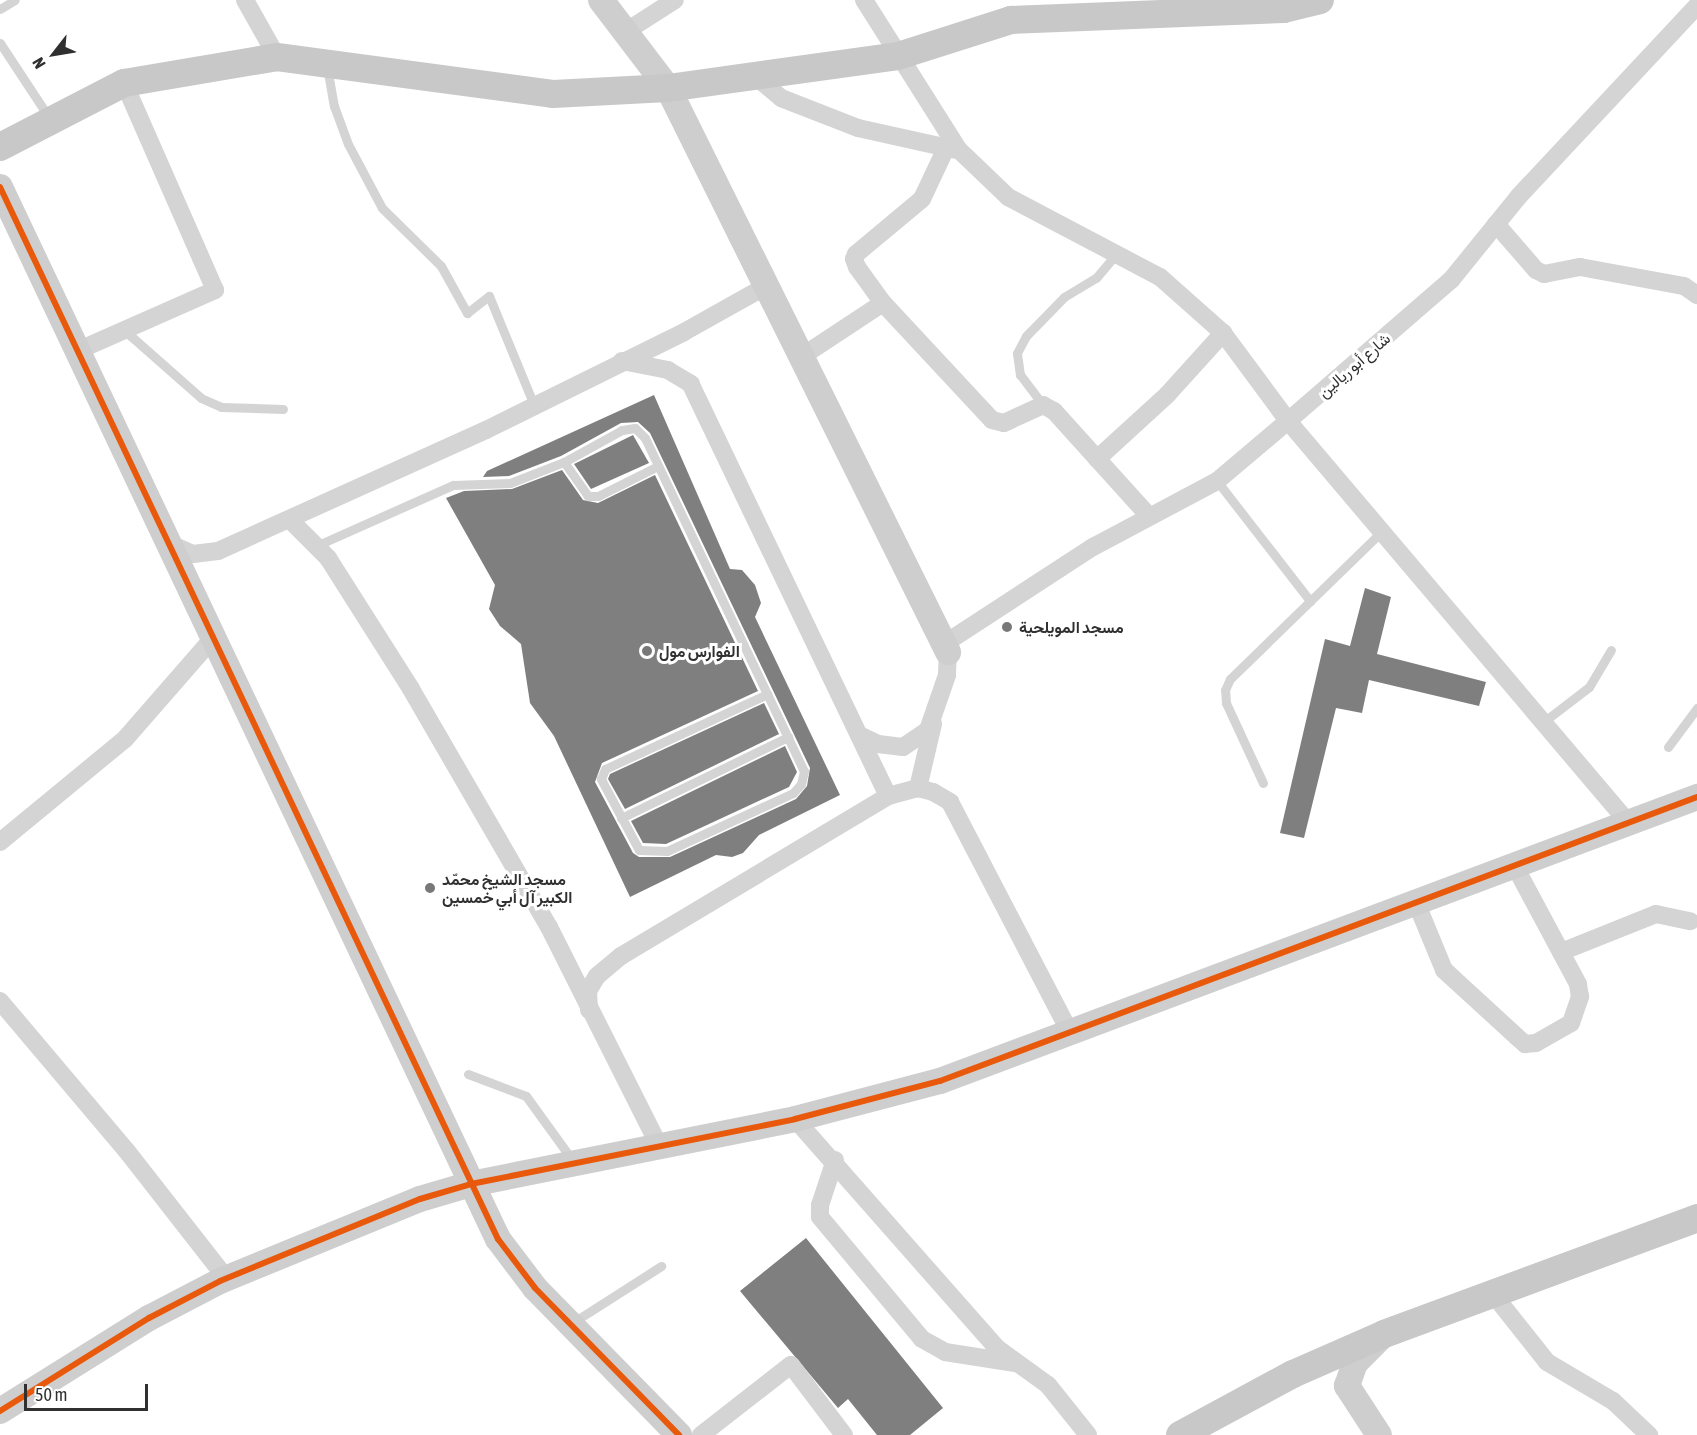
<!DOCTYPE html>
<meta charset="utf-8">
<style>
body{margin:0}
#map{position:relative;width:1697px;height:1435px;overflow:hidden;background:#fff;font-family:"Asap Condensed",Vazirmatn,sans-serif}
div>[style]{position:absolute}
[style*='--x']{left:calc(var(--x)*1px);top:calc(var(--y)*1px);width:calc(var(--w)*1px);rotate:calc(var(--a)*1deg)}
.building>*{inset:0;background:#7f7f7f}
.lane>*{height:9px;margin:-4.5px;padding:0 4.5px;transform-origin:4.5px;border-radius:4.5px;background:#d4d4d4}
.street>*{height:18px;margin:-9px;padding:0 9px;transform-origin:9px;border-radius:9px;background:#d4d4d4}
.secondary>*{height:26px;margin:-13px;padding:0 13px;transform-origin:13px;border-radius:13px;background:#cecece}
.primary>*{height:28px;margin:-14px;padding:0 14px;transform-origin:14px;border-radius:14px;background:#c8c8c8}
.cycleway>*{height:6px;margin:-3px;padding:0 3px;transform-origin:3px;border-radius:3px;background:#e8590c}
.dots>*{width:16px;height:16px;translate:-50% -50%;box-sizing:border-box;border:3px solid #fff;border-radius:50%}
span{translate:-50% -50%;white-space:nowrap;text-align:center;line-height:1.15;-webkit-text-stroke:6px #fff;paint-order:stroke}
.street-label{font-size:16px;color:#303030}
.poi-label{font-size:16px;color:#303030;font-weight:700}
.left{translate:0 -50%;text-align:left}
.north{position:absolute;left:24px;top:24px;width:60px;height:60px;-webkit-text-stroke:4px #fff;paint-order:stroke;rotate:239deg;font-size:16px;font-weight:700;line-height:24px;text-align:center;color:#303030}
.north::after{content:'';display:block;margin:auto;width:21px;height:27px;background:#303030;clip-path:polygon(50% 0,100% 100%,50% 72%,0 100%)}
.scale{position:absolute;left:24px;top:1384px;width:124px;height:27px;box-sizing:border-box;border:3px solid #303030;border-top:0;padding-left:8px;font-size:18px;line-height:21px;white-space:nowrap;color:#303030;-webkit-text-stroke:4px #fff;paint-order:stroke}
</style>
<div id="map">
<div class="building">
<i style="clip-path:polygon(654px 395px,730px 569px,742px 570px,755px 585px,761px 603px,755px 617px,840px 795px,759px 835px,743px 853px,732px 857px,716px 855px,630px 897px,554px 736px,530px 703px,521px 644px,500px 626px,489px 609px,495px 585px,446px 498px,464px 491px,512px 489px,562px 470px,583px 500px,598px 503px,655px 475px,758px 691px,602px 763px,595px 782px,633px 853px,639px 857px,670px 857px,796px 799px,807px 786px,810px 768px,650px 433px,638px 422px,621px 423px,561px 456px,509px 476px,483px 477px,487px 471px)"></i>
<i style="clip-path:polygon(633px 435px,649px 463px,591px 489px,574px 464px)"></i>
<i style="clip-path:polygon(1365px 588px,1391px 597px,1377px 654px,1486px 682px,1479px 706px,1369px 680px,1362px 713px,1336px 708px,1304px 838px,1280px 833px,1325px 639px,1350px 646px)"></i>
<i style="clip-path:polygon(764px 703px,779px 734px,625px 809px,608px 779px,610px 774px)"></i>
<i style="clip-path:polygon(785px 746px,797px 772px,789px 787px,666px 844px,643px 843px,631px 821px)"></i>
<i style="clip-path:polygon(806px 1238px,943px 1408px,910px 1435px,877px 1435px,848px 1399px,838px 1408px,740px 1291px)"></i>
</div>
<div class="lane">
<i style="--x:0;--y:9;--w:17;--a:-31"></i>
<i style="--x:0;--y:43;--w:91;--a:56.7"></i>
<i style="--x:327;--y:67;--w:40;--a:80"></i>
<i style="--x:334;--y:106;--w:40;--a:69.8"></i>
<i style="--x:348;--y:144;--w:72;--a:62"></i>
<i style="--x:382;--y:208;--w:83;--a:44.5"></i>
<i style="--x:441;--y:266;--w:54;--a:61"></i>
<i style="--x:467;--y:313;--w:28;--a:-38"></i>
<i style="--x:489;--y:296;--w:118;--a:67.6"></i>
<i style="--x:124;--y:330;--w:103;--a:41.4"></i>
<i style="--x:201;--y:398;--w:22;--a:24"></i>
<i style="--x:221;--y:407;--w:62;--a:1.8"></i>
<i style="--x:1043;--y:405;--w:38;--a:-127"></i>
<i style="--x:1020;--y:375;--w:22;--a:-98"></i>
<i style="--x:1017;--y:353;--w:19;--a:-62"></i>
<i style="--x:1026;--y:336;--w:54;--a:-45.7"></i>
<i style="--x:1064;--y:297;--w:37;--a:-31"></i>
<i style="--x:1096;--y:278;--w:31;--a:-50"></i>
<i style="--x:564;--y:462;--w:42;--a:54.8"></i>
<i style="--x:588;--y:496;--w:10;--a:0"></i>
<i style="--x:598;--y:496;--w:67;--a:-26.6"></i>
<i style="--x:1217;--y:481;--w:152;--a:52.2"></i>
<i style="--x:318;--y:545;--w:148;--a:-24"></i>
<i style="--x:453;--y:485;--w:57;--a:-2"></i>
<i style="--x:510;--y:483;--w:58;--a:-21.3"></i>
<i style="--x:564;--y:462;--w:66;--a:-28.9"></i>
<i style="--x:622;--y:430;--w:13;--a:-9"></i>
<i style="--x:635;--y:428;--w:14;--a:45"></i>
<i style="--x:645;--y:438;--w:369;--a:64.5"></i>
<i style="--x:804;--y:771;--w:13;--a:103"></i>
<i style="--x:801;--y:784;--w:12;--a:132"></i>
<i style="--x:793;--y:793;--w:139;--a:155.3"></i>
<i style="--x:667;--y:851;--w:28;--a:-178"></i>
<i style="--x:639;--y:850;--w:81;--a:-118.2"></i>
<i style="--x:601;--y:779;--w:11;--a:-68"></i>
<i style="--x:605;--y:769;--w:179;--a:-24.8"></i>
<i style="--x:1542;--y:723;--w:59;--a:-37.5"></i>
<i style="--x:1589;--y:687;--w:43;--a:-59.3"></i>
<i style="--x:1668;--y:747;--w:49;--a:-53.4"></i>
<i style="--x:1263;--y:783;--w:88;--a:-114.8"></i>
<i style="--x:1226;--y:703;--w:13;--a:-94"></i>
<i style="--x:1225;--y:690;--w:12;--a:-66"></i>
<i style="--x:1230;--y:679;--w:211;--a:-44.2"></i>
<i style="--x:621;--y:818;--w:186;--a:-25.9"></i>
<i style="--x:468;--y:1074;--w:62;--a:20.8"></i>
<i style="--x:526;--y:1096;--w:80;--a:54.1"></i>
<i style="--x:572;--y:1323;--w:106;--a:-32.6"></i>
</div>
<div class="street">
<i style="--x:245;--y:0;--w:65;--a:60.7"></i>
<i style="--x:864;--y:0;--w:178;--a:57.7"></i>
<i style="--x:959;--y:150;--w:68;--a:43.8"></i>
<i style="--x:1008;--y:197;--w:172;--a:27.8"></i>
<i style="--x:1160;--y:277;--w:84;--a:41.6"></i>
<i style="--x:1223;--y:333;--w:109;--a:53.5"></i>
<i style="--x:1288;--y:421;--w:523;--a:49.73"></i>
<i style="--x:625;--y:32;--w:59;--a:-32.6"></i>
<i style="--x:755;--y:76;--w:34;--a:40"></i>
<i style="--x:781;--y:98;--w:83;--a:21.3"></i>
<i style="--x:858;--y:128;--w:101;--a:12.5"></i>
<i style="--x:946;--y:148;--w:56;--a:115.2"></i>
<i style="--x:922;--y:199;--w:86;--a:140.2"></i>
<i style="--x:856;--y:254;--w:5;--a:112"></i>
<i style="--x:854;--y:259;--w:9;--a:69"></i>
<i style="--x:857;--y:267;--w:44;--a:54.2"></i>
<i style="--x:883;--y:303;--w:160;--a:47"></i>
<i style="--x:992;--y:420;--w:12;--a:14"></i>
<i style="--x:1004;--y:423;--w:43;--a:-24.8"></i>
<i style="--x:1043;--y:405;--w:13;--a:29"></i>
<i style="--x:1054;--y:411;--w:142;--a:47.9"></i>
<i style="--x:1496;--y:224;--w:61;--a:49"></i>
<i style="--x:1536;--y:270;--w:9;--a:27"></i>
<i style="--x:1544;--y:274;--w:37;--a:-11"></i>
<i style="--x:1580;--y:267;--w:106;--a:10.4"></i>
<i style="--x:1684;--y:286;--w:16;--a:35"></i>
<i style="--x:77;--y:351;--w:151;--a:-23.8"></i>
<i style="--x:215;--y:290;--w:226;--a:-113.7"></i>
<i style="--x:801;--y:357;--w:98;--a:-33.4"></i>
<i style="--x:1097;--y:459;--w:95;--a:-42.4"></i>
<i style="--x:1167;--y:395;--w:84;--a:-47.9"></i>
<i style="--x:290;--y:520;--w:54;--a:45"></i>
<i style="--x:328;--y:558;--w:155;--a:57.6"></i>
<i style="--x:411;--y:689;--w:275;--a:59.9"></i>
<i style="--x:549;--y:927;--w:245;--a:63.3"></i>
<i style="--x:168;--y:543;--w:27;--a:24"></i>
<i style="--x:193;--y:554;--w:25;--a:-7"></i>
<i style="--x:218;--y:551;--w:294;--a:-24.3"></i>
<i style="--x:486;--y:430;--w:221;--a:-26.3"></i>
<i style="--x:684;--y:332;--w:94;--a:-29.3"></i>
<i style="--x:944;--y:644;--w:178;--a:-33.1"></i>
<i style="--x:1093;--y:547;--w:140;--a:-28"></i>
<i style="--x:1217;--y:481;--w:93;--a:-40.2"></i>
<i style="--x:1288;--y:421;--w:216;--a:-40.9"></i>
<i style="--x:1451;--y:280;--w:108;--a:-51"></i>
<i style="--x:1519;--y:196;--w:260;--a:-46.9"></i>
<i style="--x:859;--y:735;--w:21;--a:25"></i>
<i style="--x:878;--y:744;--w:25;--a:7"></i>
<i style="--x:903;--y:747;--w:30;--a:-34"></i>
<i style="--x:928;--y:730;--w:58;--a:-70.9"></i>
<i style="--x:947;--y:675;--w:23;--a:-88"></i>
<i style="--x:918;--y:788;--w:66;--a:-76.8"></i>
<i style="--x:888;--y:796;--w:31;--a:-15"></i>
<i style="--x:918;--y:788;--w:16;--a:15"></i>
<i style="--x:933;--y:792;--w:20;--a:30"></i>
<i style="--x:950;--y:802;--w:260;--a:62.5"></i>
<i style="--x:0;--y:842;--w:162;--a:-39.5"></i>
<i style="--x:125;--y:739;--w:134;--a:-48.9"></i>
<i style="--x:1416;--y:902;--w:74;--a:67.6"></i>
<i style="--x:1444;--y:970;--w:99;--a:42.5"></i>
<i style="--x:1517;--y:1037;--w:11;--a:41"></i>
<i style="--x:1525;--y:1044;--w:11;--a:-5"></i>
<i style="--x:1536;--y:1043;--w:40;--a:-29.7"></i>
<i style="--x:1571;--y:1023;--w:28;--a:-71"></i>
<i style="--x:1580;--y:997;--w:13;--a:-99"></i>
<i style="--x:1578;--y:984;--w:137;--a:-118.2"></i>
<i style="--x:1561;--y:952;--w:102;--a:-21.8"></i>
<i style="--x:1656;--y:914;--w:35;--a:12"></i>
<i style="--x:0;--y:1001;--w:195;--a:49.8"></i>
<i style="--x:126;--y:1150;--w:162;--a:52"></i>
<i style="--x:589;--y:1010;--w:19;--a:-93"></i>
<i style="--x:588;--y:991;--w:17;--a:-59"></i>
<i style="--x:597;--y:976;--w:31;--a:-40"></i>
<i style="--x:621;--y:956;--w:311;--a:-30.9"></i>
<i style="--x:888;--y:796;--w:457;--a:-115.6"></i>
<i style="--x:691;--y:384;--w:27;--a:-149"></i>
<i style="--x:668;--y:370;--w:47;--a:-168.9"></i>
<i style="--x:795;--y:1119;--w:305;--a:48.6"></i>
<i style="--x:997;--y:1348;--w:63;--a:36"></i>
<i style="--x:1048;--y:1385;--w:64;--a:51.3"></i>
<i style="--x:835;--y:1160;--w:47;--a:108.4"></i>
<i style="--x:820;--y:1205;--w:12;--a:90"></i>
<i style="--x:820;--y:1217;--w:159;--a:50.1"></i>
<i style="--x:922;--y:1339;--w:26;--a:29"></i>
<i style="--x:945;--y:1352;--w:71;--a:8.9"></i>
<i style="--x:1493;--y:1294;--w:87;--a:51.5"></i>
<i style="--x:1547;--y:1362;--w:77;--a:30.6"></i>
<i style="--x:1613;--y:1401;--w:50;--a:43.4"></i>
<i style="--x:701;--y:1435;--w:114;--a:-37.9"></i>
<i style="--x:791;--y:1365;--w:88;--a:52.9"></i>
</div>
<div class="secondary">
<i style="--x:601;--y:0;--w:111;--a:52.7"></i>
<i style="--x:668;--y:88;--w:630;--a:63.6"></i>
<i style="--x:0;--y:187;--w:1164;--a:64.67"></i>
<i style="--x:498;--y:1239;--w:61;--a:52.9"></i>
<i style="--x:535;--y:1288;--w:206;--a:45.6"></i>
<i style="--x:0;--y:1411;--w:176;--a:-32"></i>
<i style="--x:149;--y:1318;--w:80;--a:-27.5"></i>
<i style="--x:220;--y:1281;--w:216;--a:-22.3"></i>
<i style="--x:420;--y:1199;--w:53;--a:-16.4"></i>
<i style="--x:471;--y:1184;--w:330;--a:-11.3"></i>
<i style="--x:795;--y:1119;--w:150;--a:-14.7"></i>
<i style="--x:940;--y:1081;--w:809;--a:-20.56"></i>
<i style="--x:1379;--y:1435;--w:59;--a:-123.1"></i>
<i style="--x:1347;--y:1386;--w:24;--a:-71"></i>
<i style="--x:1355;--y:1363;--w:37;--a:-45"></i>
</div>
<div class="primary">
<i style="--x:0;--y:147;--w:140;--a:-27.3"></i>
<i style="--x:124;--y:83;--w:155;--a:-9.6"></i>
<i style="--x:277;--y:57;--w:278;--a:7.6"></i>
<i style="--x:553;--y:94;--w:115;--a:-3"></i>
<i style="--x:668;--y:88;--w:232;--a:-7.9"></i>
<i style="--x:898;--y:56;--w:119;--a:-17.7"></i>
<i style="--x:1011;--y:20;--w:273;--a:-2.3"></i>
<i style="--x:1284;--y:9;--w:37;--a:-14"></i>
<i style="--x:1180;--y:1435;--w:128;--a:-28.4"></i>
<i style="--x:1293;--y:1374;--w:99;--a:-23.7"></i>
<i style="--x:1384;--y:1334;--w:334;--a:-20.3"></i>
</div>
<div class="cycleway">
<i style="--x:0;--y:187;--w:1164;--a:64.67"></i>
<i style="--x:498;--y:1239;--w:61;--a:52.9"></i>
<i style="--x:535;--y:1288;--w:206;--a:45.6"></i>
<i style="--x:0;--y:1411;--w:176;--a:-32"></i>
<i style="--x:149;--y:1318;--w:80;--a:-27.5"></i>
<i style="--x:220;--y:1281;--w:216;--a:-22.3"></i>
<i style="--x:420;--y:1199;--w:53;--a:-16.4"></i>
<i style="--x:471;--y:1184;--w:330;--a:-11.3"></i>
<i style="--x:795;--y:1119;--w:150;--a:-14.7"></i>
<i style="--x:940;--y:1081;--w:809;--a:-20.56"></i>
</div>
<div class="dots">
<i style="left:1007px;top:627px;background:#787878"></i>
<i style="left:647px;top:651px;background:#787878"></i>
<i style="left:430px;top:888px;background:#787878"></i>
</div>
<div class="street-label">
<span style="left:1354px;top:365px;rotate:-41deg">شارع أبو ريالين</span>
</div>
<div class="poi-label">
<span class="left" style="left:1019px;top:627px">مسجد المويلحية</span>
<span class="left" style="left:659px;top:651px">الفوارس مول</span>
<span class="left" style="left:442px;top:888px">مسجد الشيخ محمّد<br>الكبير آل أبي خمسين</span>
</div>
<div class="north">N</div>
<div class="scale">50 m</div>
</div>
